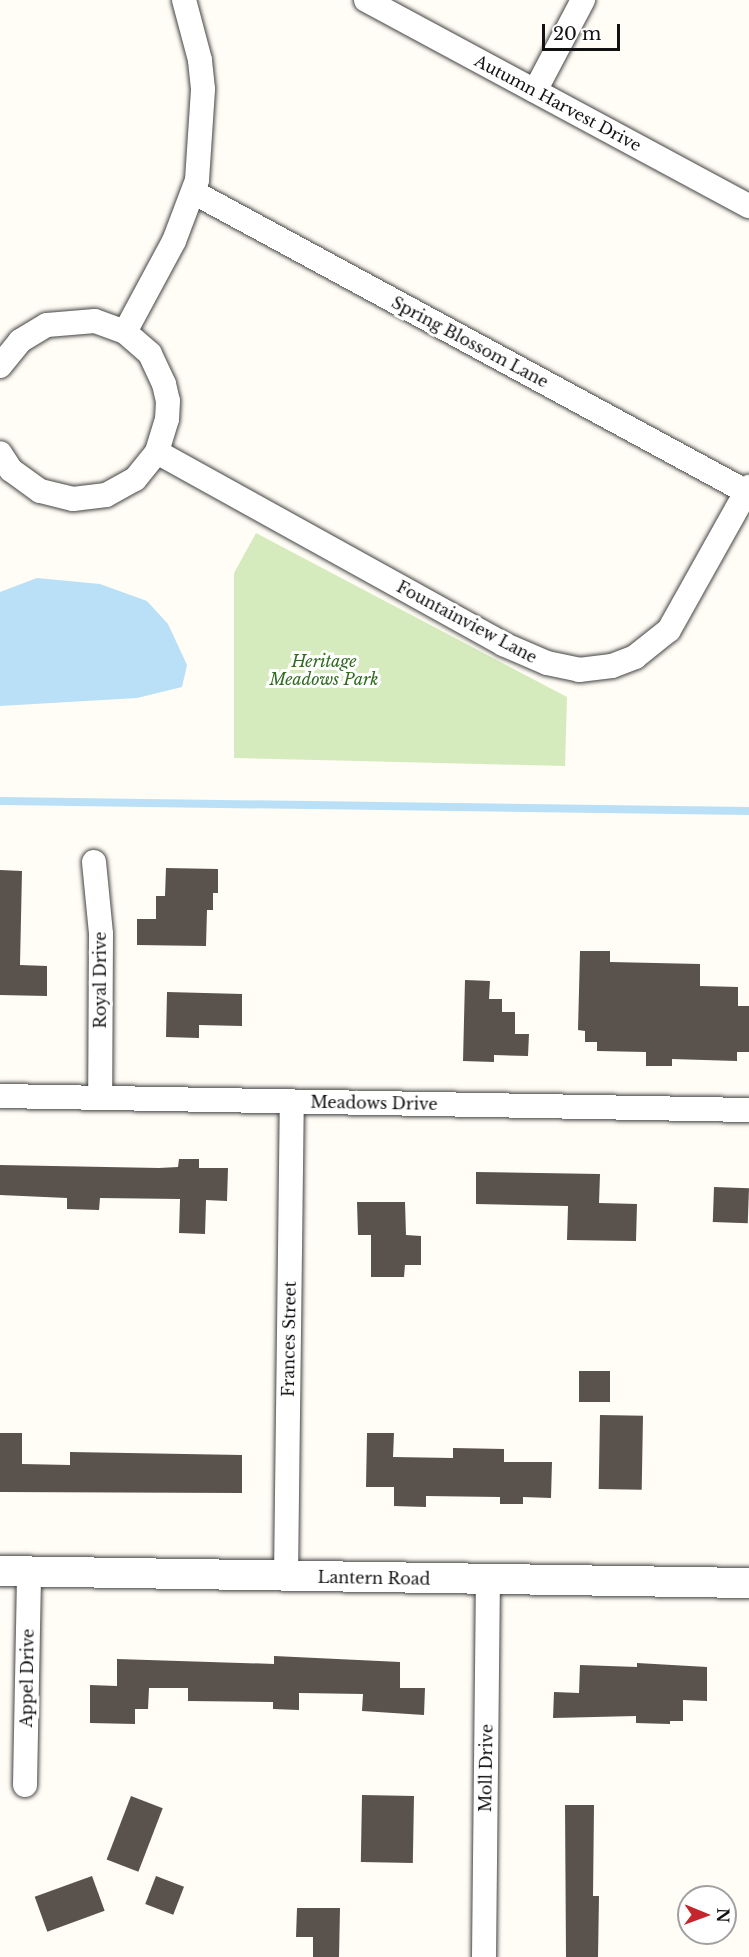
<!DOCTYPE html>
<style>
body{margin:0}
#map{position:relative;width:749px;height:1957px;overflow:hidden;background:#fffdf5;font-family:"Libre Baskerville",serif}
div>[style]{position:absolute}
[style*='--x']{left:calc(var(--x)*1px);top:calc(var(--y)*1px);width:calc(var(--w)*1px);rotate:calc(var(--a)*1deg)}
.green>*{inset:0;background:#d5ebbd}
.water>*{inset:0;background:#b9e0f7}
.stream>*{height:8px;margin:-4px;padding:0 4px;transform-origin:4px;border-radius:4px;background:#b9e0f7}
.building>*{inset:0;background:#5a524d;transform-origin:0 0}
.roads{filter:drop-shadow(0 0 2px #444) drop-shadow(0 0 2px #444)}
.minor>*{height:24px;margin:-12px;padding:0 12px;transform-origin:12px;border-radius:12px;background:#fff}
.tertiary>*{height:30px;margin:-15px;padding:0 15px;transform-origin:15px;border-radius:15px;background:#fff}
span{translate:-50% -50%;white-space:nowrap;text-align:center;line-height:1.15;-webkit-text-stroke:6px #fff;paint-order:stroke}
.street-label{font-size:16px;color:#111}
.park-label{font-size:16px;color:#2f6b1f;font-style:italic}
.north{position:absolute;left:677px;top:1885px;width:60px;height:60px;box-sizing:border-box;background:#fff;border:2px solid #a0a0a0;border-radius:50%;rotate:91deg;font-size:16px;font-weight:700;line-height:24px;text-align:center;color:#111}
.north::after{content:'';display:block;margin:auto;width:21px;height:27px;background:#c4262e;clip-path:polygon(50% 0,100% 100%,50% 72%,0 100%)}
.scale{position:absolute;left:542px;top:24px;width:78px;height:27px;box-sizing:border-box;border:3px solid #111;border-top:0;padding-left:8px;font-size:18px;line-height:21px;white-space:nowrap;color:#111;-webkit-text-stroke:4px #fff;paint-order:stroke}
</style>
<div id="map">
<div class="green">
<i style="clip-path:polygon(256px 533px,567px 697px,565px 766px,234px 758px,234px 573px)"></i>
</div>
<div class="water">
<i style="clip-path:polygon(37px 578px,100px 584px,147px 601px,168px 624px,187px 665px,182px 687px,137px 698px,0 706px,0 592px)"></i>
</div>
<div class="stream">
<i style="--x:0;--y:801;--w:749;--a:0.76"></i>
</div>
<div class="building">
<i style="clip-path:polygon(166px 868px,218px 869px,218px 893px,213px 893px,213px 910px,207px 910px,206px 946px,137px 945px,137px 919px,156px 919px,156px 896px,165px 896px)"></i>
<i style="clip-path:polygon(0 870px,22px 871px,20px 965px,47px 966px,47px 996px,0 995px)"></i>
<i style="clip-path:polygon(580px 951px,610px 951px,610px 962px,700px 964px,700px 986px,738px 987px,738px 1006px,749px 1006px,749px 1052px,737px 1052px,737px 1061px,672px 1059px,672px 1066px,646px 1066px,646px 1052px,597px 1051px,597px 1042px,585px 1042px,585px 1031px,578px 1030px)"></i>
<i style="clip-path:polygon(465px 980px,490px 981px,489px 999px,502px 999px,502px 1012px,515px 1012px,515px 1034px,529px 1034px,528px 1056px,494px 1055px,494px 1062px,463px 1061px)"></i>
<i style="clip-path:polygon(167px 992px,242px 994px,242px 1026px,199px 1025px,199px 1038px,166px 1037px)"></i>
<i style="clip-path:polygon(179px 1159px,199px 1159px,199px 1168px,228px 1168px,227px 1201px,206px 1200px,205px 1234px,179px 1233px,180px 1199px,100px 1198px,99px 1210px,67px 1209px,67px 1198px,0 1195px,0 1165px,159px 1168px,178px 1167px)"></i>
<i style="clip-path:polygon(476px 1172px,600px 1174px,599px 1203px,637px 1204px,636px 1241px,567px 1240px,568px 1206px,476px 1204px)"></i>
<i style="left:714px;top:1187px;width:35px;height:35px;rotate:2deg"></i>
<i style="clip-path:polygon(357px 1202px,405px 1202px,406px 1235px,421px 1236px,421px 1265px,405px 1265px,404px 1277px,371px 1277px,371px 1235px,358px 1235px)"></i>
<i style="left:579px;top:1371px;width:31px;height:31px"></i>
<i style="left:600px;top:1415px;width:43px;height:74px;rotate:1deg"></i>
<i style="clip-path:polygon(0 1433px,22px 1433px,22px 1464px,70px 1465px,70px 1452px,242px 1455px,242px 1493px,0 1492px)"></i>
<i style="clip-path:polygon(367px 1433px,394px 1433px,393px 1457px,453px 1458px,453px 1448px,504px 1449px,504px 1462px,552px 1462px,551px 1498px,523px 1497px,523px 1504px,500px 1504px,500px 1497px,426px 1496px,426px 1507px,394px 1506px,394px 1487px,366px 1487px)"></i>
<i style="clip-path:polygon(274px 1656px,400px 1662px,400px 1688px,425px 1688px,424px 1715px,362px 1711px,363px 1694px,299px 1693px,299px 1710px,273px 1709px,273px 1702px,188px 1701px,188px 1688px,149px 1688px,148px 1709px,135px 1709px,135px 1724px,90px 1723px,90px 1685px,117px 1686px,117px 1659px,274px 1664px)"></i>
<i style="clip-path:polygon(637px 1663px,707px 1667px,707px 1701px,683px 1700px,683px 1721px,670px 1721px,670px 1724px,636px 1723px,636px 1716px,553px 1718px,554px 1692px,579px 1693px,580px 1665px,637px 1667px)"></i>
<i style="left:362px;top:1795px;width:52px;height:67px;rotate:1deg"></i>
<i style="left:131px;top:1796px;width:34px;height:68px;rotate:21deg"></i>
<i style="clip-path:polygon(565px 1805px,594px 1805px,593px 1896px,599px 1896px,598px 1957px,566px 1957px)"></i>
<i style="left:92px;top:1876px;width:37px;height:61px;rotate:70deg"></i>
<i style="left:156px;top:1876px;width:30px;height:30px;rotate:21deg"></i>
<i style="clip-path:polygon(297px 1908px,340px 1908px,339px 1957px,313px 1957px,313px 1937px,296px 1937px)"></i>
</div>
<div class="roads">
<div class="minor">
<i style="--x:366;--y:0;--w:435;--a:28.3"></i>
<i style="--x:535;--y:91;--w:103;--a:-62.2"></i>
<i style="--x:193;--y:192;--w:630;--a:28.44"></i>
<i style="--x:125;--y:332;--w:103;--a:-61.7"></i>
<i style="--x:174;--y:241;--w:65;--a:-69.3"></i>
<i style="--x:197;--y:180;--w:91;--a:-86.2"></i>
<i style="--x:203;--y:89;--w:29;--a:-96"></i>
<i style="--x:200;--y:60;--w:62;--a:-104.9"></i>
<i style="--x:0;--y:366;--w:32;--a:-51"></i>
<i style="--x:20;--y:341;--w:31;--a:-31"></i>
<i style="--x:47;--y:325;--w:48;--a:-4.8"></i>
<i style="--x:95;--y:321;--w:32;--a:20"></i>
<i style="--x:125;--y:332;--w:33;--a:41"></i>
<i style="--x:150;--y:354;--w:33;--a:65"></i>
<i style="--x:164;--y:384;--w:17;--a:77"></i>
<i style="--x:168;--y:401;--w:18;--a:93"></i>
<i style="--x:167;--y:419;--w:34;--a:107"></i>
<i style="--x:157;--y:452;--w:35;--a:129"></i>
<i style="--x:135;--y:479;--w:33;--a:151"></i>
<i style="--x:106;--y:495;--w:33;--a:173"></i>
<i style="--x:73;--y:499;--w:34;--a:-166"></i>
<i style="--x:40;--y:491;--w:36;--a:-144"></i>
<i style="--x:11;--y:470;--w:20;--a:-123"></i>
<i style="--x:157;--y:452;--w:396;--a:29"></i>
<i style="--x:503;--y:644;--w:48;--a:23.4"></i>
<i style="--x:547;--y:663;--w:33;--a:12"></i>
<i style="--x:579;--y:670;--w:33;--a:-7"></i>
<i style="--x:612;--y:666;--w:25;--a:-21"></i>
<i style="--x:635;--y:657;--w:43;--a:-38.5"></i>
<i style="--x:669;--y:630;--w:164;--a:-60.8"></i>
<i style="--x:94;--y:862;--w:72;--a:84.4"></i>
<i style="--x:101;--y:934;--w:164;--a:90.3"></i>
<i style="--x:0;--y:1096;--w:749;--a:1.07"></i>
<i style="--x:286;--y:1577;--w:475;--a:-89.3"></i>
<i style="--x:25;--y:1785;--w:213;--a:-88.9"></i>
<i style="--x:484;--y:1957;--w:377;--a:-89.4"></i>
</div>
<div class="tertiary">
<i style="--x:0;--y:1571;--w:749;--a:0.92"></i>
</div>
</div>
<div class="street-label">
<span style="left:558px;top:103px;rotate:28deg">Autumn Harvest Drive</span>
<span style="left:470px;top:342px;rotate:28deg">Spring Blossom Lane</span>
<span style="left:467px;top:622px;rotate:28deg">Fountainview Lane</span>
<span style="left:100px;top:980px;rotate:-90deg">Royal Drive</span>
<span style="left:374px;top:1103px;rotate:1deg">Meadows Drive</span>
<span style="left:289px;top:1339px;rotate:-89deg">Frances Street</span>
<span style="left:374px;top:1578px;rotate:1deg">Lantern Road</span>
<span style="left:27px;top:1678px;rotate:-89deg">Appel Drive</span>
<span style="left:486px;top:1768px;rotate:-89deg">Moll Drive</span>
</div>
<div class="park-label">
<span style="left:324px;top:670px">Heritage<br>Meadows Park</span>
</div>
<div class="north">N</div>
<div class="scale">20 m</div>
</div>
